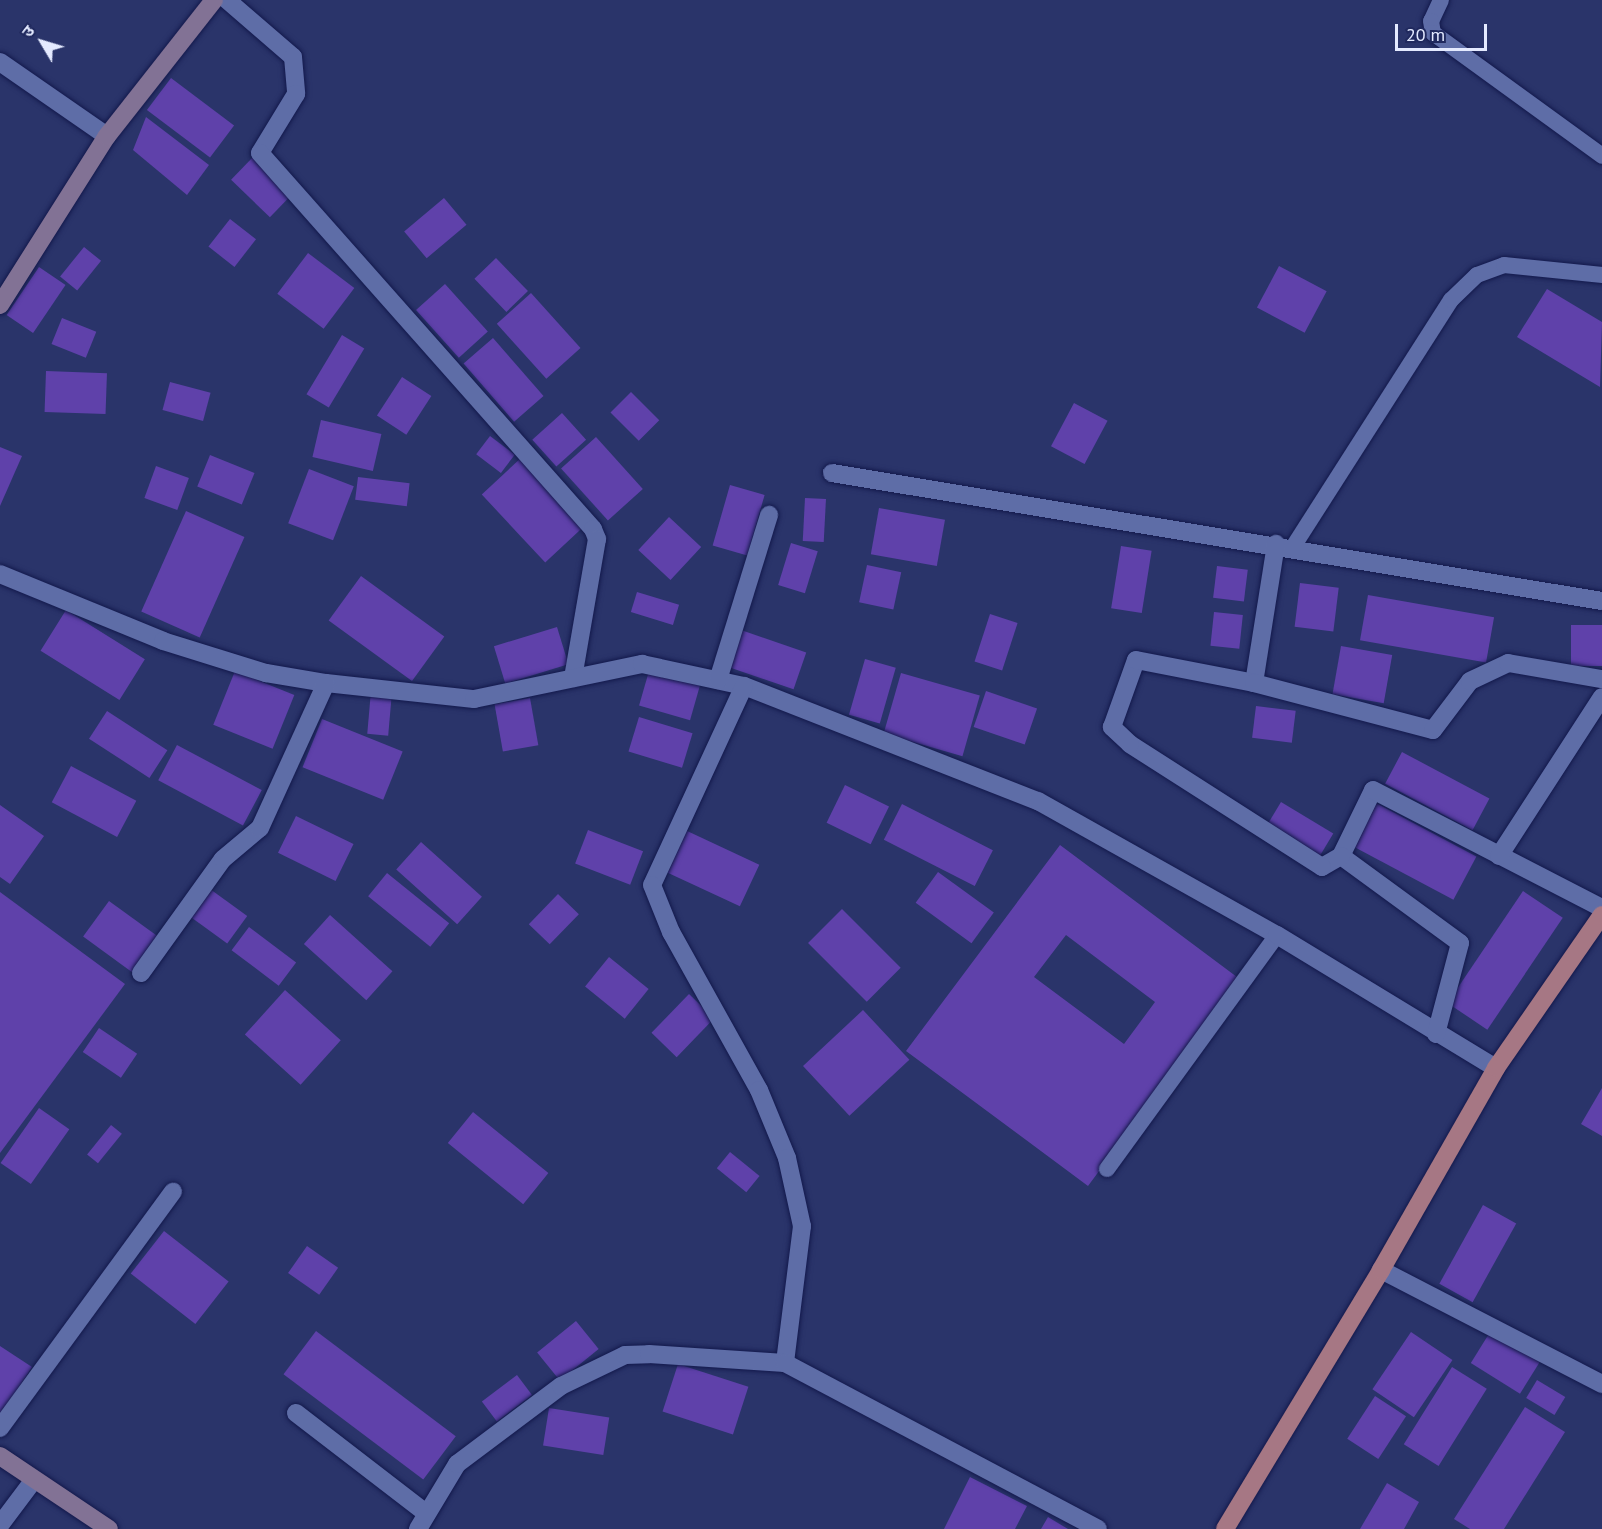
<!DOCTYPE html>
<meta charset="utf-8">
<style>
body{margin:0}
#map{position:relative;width:1602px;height:1529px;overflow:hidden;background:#2a346a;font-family:"PT Sans","Noto Sans Devanagari",sans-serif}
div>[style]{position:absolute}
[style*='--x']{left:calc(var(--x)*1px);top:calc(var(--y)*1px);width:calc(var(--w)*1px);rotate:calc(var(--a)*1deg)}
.building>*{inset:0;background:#5f41aa;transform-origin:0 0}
.roads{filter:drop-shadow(0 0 2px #13194c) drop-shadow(0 0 2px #13194c)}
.lane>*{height:16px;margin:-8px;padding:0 8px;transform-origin:8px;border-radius:8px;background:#5e6da7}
.street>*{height:18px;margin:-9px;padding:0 9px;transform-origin:9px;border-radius:9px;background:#5e6da7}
.secondary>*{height:18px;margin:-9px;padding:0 9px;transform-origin:9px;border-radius:9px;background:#827295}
.primary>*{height:18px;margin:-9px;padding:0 9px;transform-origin:9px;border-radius:9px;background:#a67784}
span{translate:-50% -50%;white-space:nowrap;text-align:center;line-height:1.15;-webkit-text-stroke:6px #20295e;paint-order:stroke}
.north{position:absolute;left:12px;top:12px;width:60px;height:60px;-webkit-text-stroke:4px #20295e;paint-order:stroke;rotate:308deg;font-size:16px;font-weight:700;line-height:24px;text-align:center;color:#e4eaff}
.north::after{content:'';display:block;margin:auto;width:21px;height:27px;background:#e4eaff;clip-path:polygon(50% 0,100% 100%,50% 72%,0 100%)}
.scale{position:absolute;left:1395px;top:24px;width:92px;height:27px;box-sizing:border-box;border:3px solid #e4eaff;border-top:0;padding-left:8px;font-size:18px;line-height:21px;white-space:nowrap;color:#e4eaff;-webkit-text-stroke:4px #20295e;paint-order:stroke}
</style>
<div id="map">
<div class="building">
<i style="left:171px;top:78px;width:79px;height:40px;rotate:37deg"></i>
<i style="clip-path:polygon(146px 117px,209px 165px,187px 195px,133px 150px)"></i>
<i style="left:254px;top:156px;width:54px;height:33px;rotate:44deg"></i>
<i style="left:444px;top:198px;width:35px;height:52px;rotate:50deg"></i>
<i style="left:230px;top:219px;width:33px;height:35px;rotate:38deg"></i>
<i style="left:84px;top:247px;width:22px;height:38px;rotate:39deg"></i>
<i style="left:308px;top:253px;width:58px;height:51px;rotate:37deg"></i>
<i style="left:496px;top:258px;width:46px;height:30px;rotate:46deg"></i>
<i style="left:1279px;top:266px;width:54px;height:47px;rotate:28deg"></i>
<i style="left:39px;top:267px;width:32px;height:58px;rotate:34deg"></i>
<i style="left:445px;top:284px;width:64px;height:39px;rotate:48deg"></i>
<i style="clip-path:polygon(1547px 289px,1602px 322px,1600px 387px,1517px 337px)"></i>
<i style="left:531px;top:293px;width:74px;height:46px;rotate:48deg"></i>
<i style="left:62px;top:318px;width:37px;height:28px;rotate:22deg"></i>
<i style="left:342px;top:335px;width:26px;height:69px;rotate:31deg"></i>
<i style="left:493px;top:338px;width:77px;height:39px;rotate:49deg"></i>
<i style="left:46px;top:371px;width:61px;height:41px;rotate:2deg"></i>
<i style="left:402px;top:377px;width:35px;height:46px;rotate:33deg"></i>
<i style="left:170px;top:382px;width:42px;height:29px;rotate:15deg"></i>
<i style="left:631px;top:392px;width:40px;height:29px;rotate:45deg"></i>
<i style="left:1074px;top:403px;width:38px;height:49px;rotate:28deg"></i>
<i style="left:562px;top:413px;width:36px;height:40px;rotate:48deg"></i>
<i style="left:321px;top:420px;width:62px;height:38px;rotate:13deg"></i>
<i style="left:490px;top:436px;width:31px;height:23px;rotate:37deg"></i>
<i style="left:596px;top:437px;width:70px;height:47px;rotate:48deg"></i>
<i style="clip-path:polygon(0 447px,22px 456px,0 506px)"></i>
<i style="left:210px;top:455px;width:48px;height:34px;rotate:22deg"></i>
<i style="left:522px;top:457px;width:93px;height:55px;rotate:47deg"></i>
<i style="left:156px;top:466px;width:35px;height:34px;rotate:20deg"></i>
<i style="left:309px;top:469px;width:48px;height:58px;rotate:21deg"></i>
<i style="left:358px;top:477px;width:52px;height:23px;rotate:7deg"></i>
<i style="left:730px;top:485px;width:36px;height:63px;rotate:16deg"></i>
<i style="left:805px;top:498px;width:21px;height:43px;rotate:3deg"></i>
<i style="left:879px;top:508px;width:67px;height:47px;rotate:10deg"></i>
<i style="left:186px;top:511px;width:64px;height:110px;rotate:24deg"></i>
<i style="left:669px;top:517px;width:44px;height:45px;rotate:43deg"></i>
<i style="left:791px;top:543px;width:28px;height:44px;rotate:17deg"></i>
<i style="left:1121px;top:546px;width:31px;height:63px;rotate:9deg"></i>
<i style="left:867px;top:565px;width:35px;height:38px;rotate:12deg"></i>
<i style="left:1217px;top:566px;width:31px;height:32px;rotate:7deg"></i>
<i style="left:361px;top:576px;width:103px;height:55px;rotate:36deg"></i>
<i style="left:1300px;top:583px;width:39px;height:44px;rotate:7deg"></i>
<i style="left:637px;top:592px;width:44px;height:21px;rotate:17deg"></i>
<i style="left:1368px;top:595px;width:128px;height:46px;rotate:10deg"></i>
<i style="left:66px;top:610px;width:93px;height:48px;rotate:32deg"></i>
<i style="left:1214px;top:612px;width:29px;height:34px;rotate:6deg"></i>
<i style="left:990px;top:614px;width:29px;height:50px;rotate:18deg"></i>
<i style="left:1602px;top:625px;width:41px;height:31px;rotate:90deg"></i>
<i style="left:557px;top:627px;width:39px;height:66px;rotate:73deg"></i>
<i style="left:741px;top:630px;width:69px;height:39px;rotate:19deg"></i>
<i style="left:1341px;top:646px;width:52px;height:49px;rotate:10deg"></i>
<i style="left:865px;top:659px;width:32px;height:58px;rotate:16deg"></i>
<i style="left:235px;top:671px;width:64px;height:58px;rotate:22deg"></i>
<i style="left:649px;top:671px;width:53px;height:36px;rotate:16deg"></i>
<i style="left:901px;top:673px;width:82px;height:63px;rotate:16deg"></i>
<i style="left:371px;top:691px;width:21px;height:43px;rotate:5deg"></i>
<i style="left:986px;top:691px;width:54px;height:38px;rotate:19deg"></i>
<i style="left:530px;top:698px;width:48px;height:36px;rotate:80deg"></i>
<i style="left:1256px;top:706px;width:40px;height:32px;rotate:7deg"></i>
<i style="left:107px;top:711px;width:72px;height:33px;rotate:33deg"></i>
<i style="left:639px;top:717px;width:56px;height:36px;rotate:17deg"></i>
<i style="left:322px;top:719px;width:87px;height:52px;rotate:22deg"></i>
<i style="left:177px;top:745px;width:96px;height:40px;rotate:28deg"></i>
<i style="left:1402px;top:752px;width:99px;height:36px;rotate:28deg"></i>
<i style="left:71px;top:766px;width:74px;height:41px;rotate:28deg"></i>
<i style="left:845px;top:785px;width:49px;height:42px;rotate:26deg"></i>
<i style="left:1281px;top:802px;width:61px;height:28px;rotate:31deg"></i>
<i style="left:1374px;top:802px;width:116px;height:49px;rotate:28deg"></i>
<i style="left:902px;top:804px;width:102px;height:40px;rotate:27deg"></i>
<i style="clip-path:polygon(0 805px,44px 836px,10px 884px,0 877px)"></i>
<i style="left:296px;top:816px;width:64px;height:41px;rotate:26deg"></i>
<i style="left:588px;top:830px;width:59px;height:36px;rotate:21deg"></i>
<i style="left:685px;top:830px;width:82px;height:46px;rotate:25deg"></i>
<i style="left:421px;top:842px;width:82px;height:37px;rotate:42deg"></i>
<i style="clip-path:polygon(evenodd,1060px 845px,1241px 980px,1088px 1186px,906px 1051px,1060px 845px,1066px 935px,1155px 1002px,1124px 1044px,1034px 977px,1066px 935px)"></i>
<i style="left:938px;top:872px;width:69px;height:38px;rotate:36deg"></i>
<i style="left:387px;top:873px;width:80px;height:30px;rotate:39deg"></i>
<i style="left:210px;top:889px;width:46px;height:34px;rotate:36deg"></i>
<i style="left:1523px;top:891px;width:48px;height:135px;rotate:34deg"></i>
<i style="clip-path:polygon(0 892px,125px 984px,0 1153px)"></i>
<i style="left:558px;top:894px;width:29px;height:42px;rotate:44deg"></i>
<i style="left:109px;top:901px;width:61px;height:44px;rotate:36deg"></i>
<i style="left:842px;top:909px;width:83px;height:48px;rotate:45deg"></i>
<i style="left:330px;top:915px;width:84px;height:39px;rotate:42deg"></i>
<i style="left:249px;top:927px;width:59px;height:29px;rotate:37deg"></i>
<i style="left:609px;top:957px;width:51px;height:38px;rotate:39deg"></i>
<i style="left:285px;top:990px;width:75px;height:60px;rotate:42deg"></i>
<i style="left:689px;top:994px;width:35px;height:54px;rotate:44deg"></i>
<i style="left:863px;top:1010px;width:68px;height:82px;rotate:47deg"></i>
<i style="left:99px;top:1028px;width:46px;height:29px;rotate:34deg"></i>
<i style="clip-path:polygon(1602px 1088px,1602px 1136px,1581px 1124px)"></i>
<i style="left:39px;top:1108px;width:37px;height:67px;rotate:35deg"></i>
<i style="left:473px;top:1112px;width:97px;height:40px;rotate:39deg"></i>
<i style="left:111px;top:1125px;width:14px;height:38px;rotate:39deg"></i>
<i style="left:730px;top:1152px;width:38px;height:21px;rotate:39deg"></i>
<i style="left:1483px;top:1205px;width:38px;height:90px;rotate:29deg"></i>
<i style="left:164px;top:1231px;width:82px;height:54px;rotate:38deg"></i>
<i style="left:307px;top:1246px;width:38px;height:33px;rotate:35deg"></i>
<i style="left:576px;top:1321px;width:36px;height:50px;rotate:51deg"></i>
<i style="left:1492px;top:1329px;width:58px;height:40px;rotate:32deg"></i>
<i style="left:316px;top:1331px;width:175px;height:54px;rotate:37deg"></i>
<i style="left:1411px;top:1332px;width:50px;height:69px;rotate:34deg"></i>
<i style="clip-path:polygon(0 1346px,32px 1367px,0 1416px)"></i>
<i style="left:678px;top:1364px;width:74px;height:50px;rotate:18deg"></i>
<i style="left:1452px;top:1367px;width:41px;height:91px;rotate:32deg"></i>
<i style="left:517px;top:1375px;width:25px;height:44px;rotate:53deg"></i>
<i style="left:1537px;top:1380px;width:33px;height:21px;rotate:31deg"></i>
<i style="left:1375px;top:1396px;width:37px;height:51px;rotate:33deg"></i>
<i style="clip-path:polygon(1525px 1407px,1565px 1432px,1504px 1529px,1470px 1529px,1454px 1519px)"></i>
<i style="left:549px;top:1408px;width:61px;height:38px;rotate:9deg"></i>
<i style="clip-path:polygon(970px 1477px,1027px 1506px,1015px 1529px,944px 1529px)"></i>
<i style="clip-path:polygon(1387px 1483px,1419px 1502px,1404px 1529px,1360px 1529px)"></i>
<i style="clip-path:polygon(1048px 1517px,1068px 1529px,1041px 1529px)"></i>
</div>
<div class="roads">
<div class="lane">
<i style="--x:1441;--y:0;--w:23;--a:115"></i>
<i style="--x:1431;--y:21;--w:12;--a:81"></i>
<i style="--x:1433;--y:33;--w:209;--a:36"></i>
<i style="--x:1293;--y:547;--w:293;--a:-57.4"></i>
<i style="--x:1451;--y:300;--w:36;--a:-44"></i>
<i style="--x:1477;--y:275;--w:29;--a:-20"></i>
<i style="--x:1504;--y:265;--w:99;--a:5.8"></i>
<i style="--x:1107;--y:1169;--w:289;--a:-54"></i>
</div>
<div class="street">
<i style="--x:227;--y:0;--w:87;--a:40.8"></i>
<i style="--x:293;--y:57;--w:37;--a:85"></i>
<i style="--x:296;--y:94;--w:69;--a:121.4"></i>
<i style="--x:260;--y:153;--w:502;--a:48.47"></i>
<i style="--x:593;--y:529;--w:11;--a:68"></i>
<i style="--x:597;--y:539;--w:141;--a:99.8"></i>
<i style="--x:0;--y:62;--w:130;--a:34.7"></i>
<i style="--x:832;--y:473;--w:781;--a:9.44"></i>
<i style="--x:0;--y:574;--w:176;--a:22.3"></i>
<i style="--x:163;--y:641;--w:108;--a:17.3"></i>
<i style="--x:266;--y:673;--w:61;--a:9.5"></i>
<i style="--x:326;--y:683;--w:149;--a:6.2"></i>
<i style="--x:474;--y:699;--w:172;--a:-11.8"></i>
<i style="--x:642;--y:664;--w:104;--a:12.2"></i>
<i style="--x:744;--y:686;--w:316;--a:21.4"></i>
<i style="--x:1038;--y:801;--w:274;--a:29.3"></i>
<i style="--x:1277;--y:935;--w:256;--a:31.3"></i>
<i style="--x:718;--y:680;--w:173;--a:-72.8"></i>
<i style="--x:1254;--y:683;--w:141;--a:-81"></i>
<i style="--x:744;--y:686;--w:219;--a:114.8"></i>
<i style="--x:652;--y:885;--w:51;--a:68"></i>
<i style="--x:671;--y:932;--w:181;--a:60.9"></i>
<i style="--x:759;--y:1090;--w:74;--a:67.6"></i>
<i style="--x:787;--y:1158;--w:70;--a:77.6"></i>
<i style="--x:802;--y:1226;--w:138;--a:97.1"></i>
<i style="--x:1341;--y:856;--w:73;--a:-64.1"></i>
<i style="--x:1373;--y:790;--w:258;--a:27.3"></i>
<i style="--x:1499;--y:856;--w:189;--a:-57.1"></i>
<i style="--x:141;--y:973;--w:140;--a:-54.3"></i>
<i style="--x:223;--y:859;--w:48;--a:-40"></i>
<i style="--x:260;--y:828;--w:159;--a:-65.5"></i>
<i style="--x:1436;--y:1034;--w:94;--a:-75.2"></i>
<i style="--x:1460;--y:943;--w:147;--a:-143.8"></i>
<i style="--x:1341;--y:856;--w:22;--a:150"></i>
<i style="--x:1322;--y:867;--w:228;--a:-147.4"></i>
<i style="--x:1130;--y:744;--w:25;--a:-137"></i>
<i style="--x:1112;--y:727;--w:71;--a:-70.3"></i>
<i style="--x:1136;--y:660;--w:120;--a:11"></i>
<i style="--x:1254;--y:683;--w:185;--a:14.7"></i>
<i style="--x:1433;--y:730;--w:61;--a:-52.9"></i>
<i style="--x:1470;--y:681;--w:42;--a:-25.3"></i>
<i style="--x:1508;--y:663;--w:95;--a:9.7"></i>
<i style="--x:1381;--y:1270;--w:249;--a:27.3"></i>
<i style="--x:296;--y:1413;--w:165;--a:37.6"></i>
<i style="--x:0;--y:1428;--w:293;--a:-53.8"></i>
<i style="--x:0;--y:1525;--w:55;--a:-53.1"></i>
<i style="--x:418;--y:1529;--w:76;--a:-59"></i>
<i style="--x:457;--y:1464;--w:130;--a:-36.9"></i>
<i style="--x:561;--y:1386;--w:71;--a:-25.8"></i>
<i style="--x:625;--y:1355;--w:24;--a:-2"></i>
<i style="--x:649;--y:1354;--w:136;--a:3.8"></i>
<i style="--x:785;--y:1363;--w:354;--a:27.9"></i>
</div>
<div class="secondary">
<i style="--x:0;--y:305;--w:200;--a:-57.7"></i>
<i style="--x:107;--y:136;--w:173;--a:-51.8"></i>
<i style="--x:0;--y:1456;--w:131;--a:33.8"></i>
</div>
<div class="primary">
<i style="--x:1225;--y:1529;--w:302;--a:-58.9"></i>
<i style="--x:1381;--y:1270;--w:232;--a:-60.3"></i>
<i style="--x:1496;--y:1068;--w:186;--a:-55.3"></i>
</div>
</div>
<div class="north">उ</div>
<div class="scale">20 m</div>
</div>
